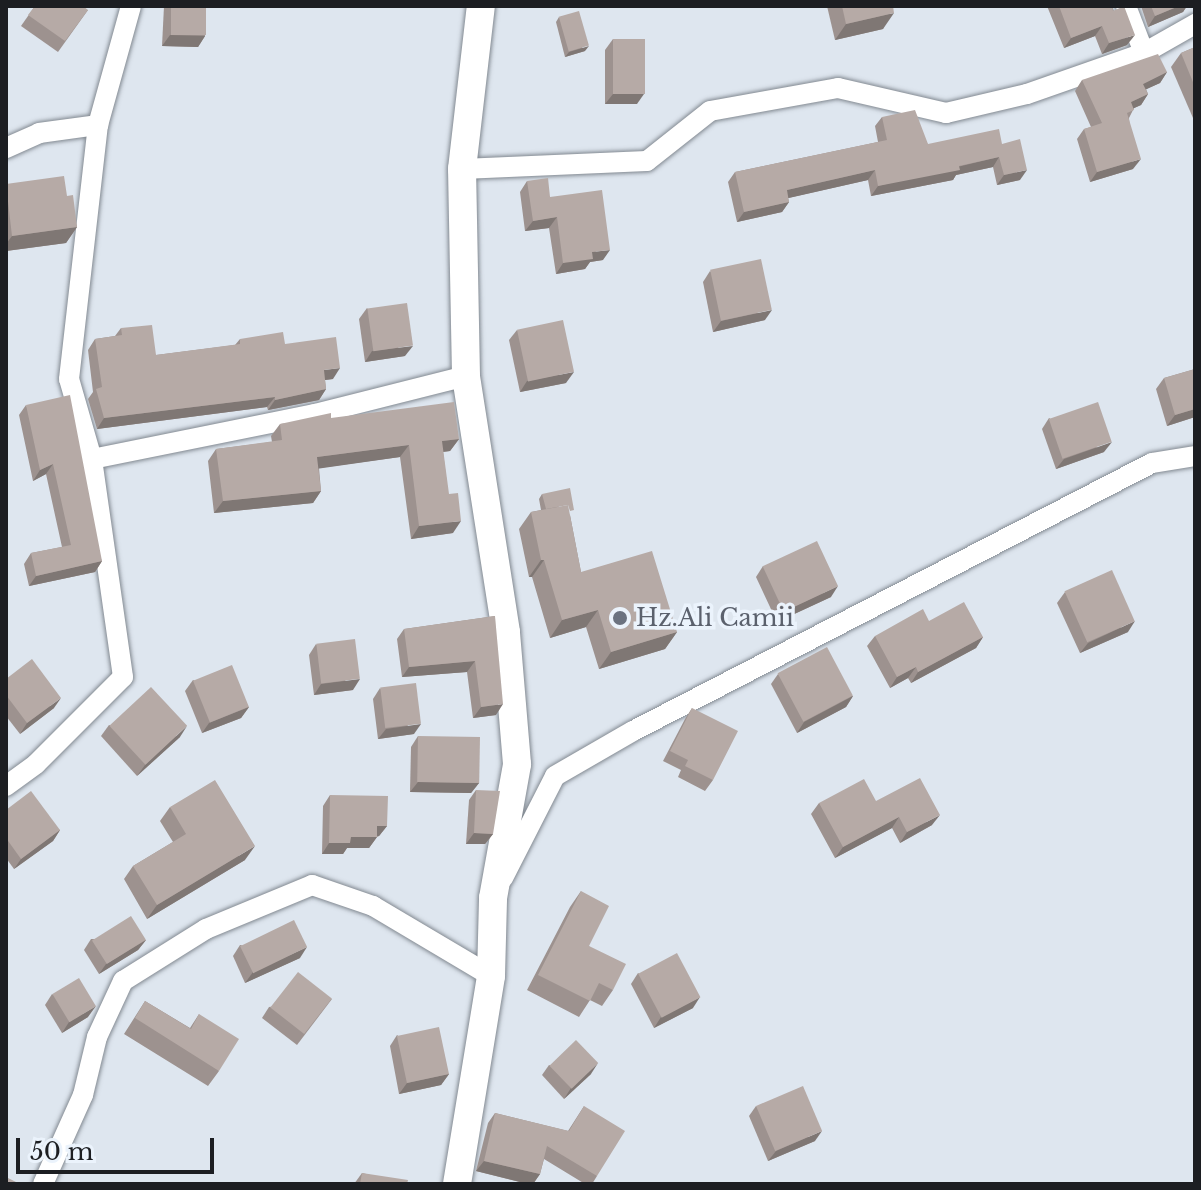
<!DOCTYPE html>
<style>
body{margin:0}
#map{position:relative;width:1201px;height:1190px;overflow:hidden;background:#dee6ef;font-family:"Libre Baskerville",serif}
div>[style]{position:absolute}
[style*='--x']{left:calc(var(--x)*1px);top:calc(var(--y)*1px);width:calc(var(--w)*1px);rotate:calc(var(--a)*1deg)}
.roads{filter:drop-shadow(0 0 2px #828991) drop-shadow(0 0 2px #828991)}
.street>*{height:20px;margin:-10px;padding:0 10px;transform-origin:10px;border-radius:10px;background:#fff}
.secondary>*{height:28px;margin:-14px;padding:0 14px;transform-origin:14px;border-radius:14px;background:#fff}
.wall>*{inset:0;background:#9d928f}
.shaded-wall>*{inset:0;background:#7f7774}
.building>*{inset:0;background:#b6aaa6;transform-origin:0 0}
.dots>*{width:22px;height:22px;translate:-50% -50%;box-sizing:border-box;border:4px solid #ebf3fc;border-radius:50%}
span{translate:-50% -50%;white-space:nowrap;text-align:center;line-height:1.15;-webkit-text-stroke:7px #ebf3fc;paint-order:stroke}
.worship-label{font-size:24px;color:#5b616d}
.left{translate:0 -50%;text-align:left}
.frame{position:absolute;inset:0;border:8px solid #1c1e22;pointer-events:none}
.scale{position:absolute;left:16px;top:1138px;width:198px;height:36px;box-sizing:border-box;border:4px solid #1c1e22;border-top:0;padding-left:10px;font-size:24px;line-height:28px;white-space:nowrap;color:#1c1e22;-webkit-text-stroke:6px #ebf3fc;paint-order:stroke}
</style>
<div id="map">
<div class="roads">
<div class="street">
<i style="--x:1126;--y:6;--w:50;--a:69"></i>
<i style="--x:6;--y:148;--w:36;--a:-24"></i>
<i style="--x:39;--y:133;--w:60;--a:-7.7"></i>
<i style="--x:462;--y:169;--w:185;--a:-2.5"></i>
<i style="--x:647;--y:161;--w:80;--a:-38.4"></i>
<i style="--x:710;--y:111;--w:130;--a:-10.2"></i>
<i style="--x:838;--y:88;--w:111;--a:13"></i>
<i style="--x:946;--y:113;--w:83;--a:-13.2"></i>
<i style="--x:1027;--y:94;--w:124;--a:-19.3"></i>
<i style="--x:1144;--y:53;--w:59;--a:-29.6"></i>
<i style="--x:92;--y:459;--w:227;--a:-11.4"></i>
<i style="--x:315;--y:414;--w:156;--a:-14.1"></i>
<i style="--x:6;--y:786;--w:37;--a:-36"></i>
<i style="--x:36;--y:764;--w:123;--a:-45"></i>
<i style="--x:123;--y:677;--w:220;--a:-98.1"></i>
<i style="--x:92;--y:459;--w:83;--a:-106"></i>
<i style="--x:69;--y:379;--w:256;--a:-83.5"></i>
<i style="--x:98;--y:125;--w:123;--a:-74.5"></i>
<i style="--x:503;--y:878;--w:114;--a:-63"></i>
<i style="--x:555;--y:776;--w:90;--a:-30"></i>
<i style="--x:633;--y:731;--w:584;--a:-27.31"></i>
<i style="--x:1152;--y:463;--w:44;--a:-9.2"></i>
<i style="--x:43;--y:1184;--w:98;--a:-65.8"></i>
<i style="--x:83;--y:1095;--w:60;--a:-76.4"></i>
<i style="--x:97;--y:1037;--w:62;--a:-65.1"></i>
<i style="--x:123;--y:981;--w:98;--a:-32.1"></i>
<i style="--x:206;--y:929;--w:115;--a:-22.5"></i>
<i style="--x:312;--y:885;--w:65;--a:19"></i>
<i style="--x:373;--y:906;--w:137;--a:30.7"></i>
</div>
<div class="secondary">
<i style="--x:457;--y:1184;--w:211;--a:-80.7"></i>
<i style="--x:491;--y:976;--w:78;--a:-88.5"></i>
<i style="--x:493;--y:898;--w:136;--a:-79.8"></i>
<i style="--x:517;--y:764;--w:132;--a:-94.8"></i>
<i style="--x:506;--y:632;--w:259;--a:-98.9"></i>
<i style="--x:466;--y:376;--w:207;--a:-91.1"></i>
<i style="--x:462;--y:169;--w:164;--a:-83.4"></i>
</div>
</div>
<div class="wall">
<i style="clip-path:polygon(35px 6px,88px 10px,58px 52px,21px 26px)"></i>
<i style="clip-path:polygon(164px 6px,206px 6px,205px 36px,198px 47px,162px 46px)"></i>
<i style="clip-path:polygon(827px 6px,893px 6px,883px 29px,835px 40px)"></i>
<i style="clip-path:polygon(1047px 6px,1112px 6px,1127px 45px,1102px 54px,1095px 36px,1064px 48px)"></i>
<i style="clip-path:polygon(1141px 6px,1187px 6px,1183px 12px,1148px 27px)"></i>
<i style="clip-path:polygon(559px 17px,585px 51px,565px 57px,556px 22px)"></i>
<i style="clip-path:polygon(613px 39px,637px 104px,605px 104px,605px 50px)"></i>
<i style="clip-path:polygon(1195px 47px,1195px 117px,1193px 118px,1171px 67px,1181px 53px)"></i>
<i style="clip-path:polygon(1167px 72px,1160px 83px,1146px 89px,1148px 94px,1141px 105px,1134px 108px,1129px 118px,1133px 169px,1090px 182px,1077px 139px,1084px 129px,1091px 127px,1075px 91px,1082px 80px)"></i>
<i style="clip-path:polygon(882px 117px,928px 144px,1002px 144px,1020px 180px,997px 185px,993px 167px,956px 175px,953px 180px,871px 196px,868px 180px,788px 198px,789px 202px,782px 212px,737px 222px,728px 182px,735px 172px,878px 142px,875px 126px)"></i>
<i style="clip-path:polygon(527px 181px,550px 197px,603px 260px,590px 262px,585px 269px,556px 274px,549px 228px,525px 231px,520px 192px)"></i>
<i style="clip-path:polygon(6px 184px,67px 196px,77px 227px,66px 243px,6px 251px)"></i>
<i style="clip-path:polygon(710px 271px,765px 320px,713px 332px,703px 282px)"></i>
<i style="clip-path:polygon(367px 308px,405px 356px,365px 362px,359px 319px)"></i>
<i style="clip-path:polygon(121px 328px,156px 355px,235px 345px,240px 339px,285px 344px,333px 379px,325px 380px,326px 389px,319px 400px,268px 410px,267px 407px,97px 429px,88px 399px,93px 392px,88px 350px,95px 339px,115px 336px)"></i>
<i style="clip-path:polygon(517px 330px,566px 383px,520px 392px,509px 340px)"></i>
<i style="clip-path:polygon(1195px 369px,1195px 417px,1167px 426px,1156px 389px,1164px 378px)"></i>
<i style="clip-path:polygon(26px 405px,102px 561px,95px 572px,29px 586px,24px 564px,31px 553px,62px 547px,46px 474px,33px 481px,19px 415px)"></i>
<i style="clip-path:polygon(331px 418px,459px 439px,450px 451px,443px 452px,453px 533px,411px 539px,400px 457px,319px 468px,321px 491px,313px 503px,214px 513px,208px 461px,216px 449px,272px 442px,271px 436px,280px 424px)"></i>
<i style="clip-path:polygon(1049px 418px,1104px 452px,1056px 469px,1042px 429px)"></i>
<i style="clip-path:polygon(542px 494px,570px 515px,581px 572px,677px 632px,665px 649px,599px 669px,586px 627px,550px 638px,532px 577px,529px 577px,519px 529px,531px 512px,541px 510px,539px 499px)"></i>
<i style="clip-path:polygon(763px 566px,831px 597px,777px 622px,756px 577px)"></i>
<i style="clip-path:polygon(1065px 592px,1128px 632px,1080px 653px,1057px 603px)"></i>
<i style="clip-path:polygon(495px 616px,496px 715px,473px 718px,467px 672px,402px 677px,397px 639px,404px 629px)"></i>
<i style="clip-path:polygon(875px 636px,983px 637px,976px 648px,911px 683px,908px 678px,890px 688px,867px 646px)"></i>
<i style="clip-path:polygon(316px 644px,353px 690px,314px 695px,309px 655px)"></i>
<i style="clip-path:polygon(778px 674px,853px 696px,846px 707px,797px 733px,771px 684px)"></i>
<i style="clip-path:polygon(6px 679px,54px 708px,20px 734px,6px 716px)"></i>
<i style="clip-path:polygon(193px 680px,249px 707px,241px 718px,202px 733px,185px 691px)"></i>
<i style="clip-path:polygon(380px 688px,414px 734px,378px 739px,373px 699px)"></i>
<i style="clip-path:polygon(692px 708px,713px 780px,705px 791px,678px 777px,681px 770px,663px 761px,685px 719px)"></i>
<i style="clip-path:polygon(109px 725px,180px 737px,137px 776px,101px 736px)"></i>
<i style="clip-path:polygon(418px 736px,479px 783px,471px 793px,410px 792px,411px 747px)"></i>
<i style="clip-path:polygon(476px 790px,493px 834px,485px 844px,466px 844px,469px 800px)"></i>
<i style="clip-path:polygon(330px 795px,387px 826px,379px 836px,377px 837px,369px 848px,347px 848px,343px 854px,322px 854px,323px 806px)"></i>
<i style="clip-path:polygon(876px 801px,932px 825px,900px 843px,892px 828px,835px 858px,811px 814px,819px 803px)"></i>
<i style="clip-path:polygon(170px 807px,245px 860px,147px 919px,124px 879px,133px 866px,173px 842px,160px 821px)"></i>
<i style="clip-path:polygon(6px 810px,60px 830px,53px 841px,14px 869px,6px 858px)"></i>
<i style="clip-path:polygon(581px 891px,589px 946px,613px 990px,602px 1006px,590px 1000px,579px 1017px,527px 990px,570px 907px)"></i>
<i style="clip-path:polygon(91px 939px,146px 940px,138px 950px,99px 974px,84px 950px)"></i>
<i style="clip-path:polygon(240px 945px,300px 958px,245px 983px,233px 956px)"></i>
<i style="clip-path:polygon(638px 973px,693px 1008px,654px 1028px,631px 984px)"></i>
<i style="clip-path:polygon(52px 994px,88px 1017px,62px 1033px,45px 1005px)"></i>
<i style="clip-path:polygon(332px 999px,297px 1045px,262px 1018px,269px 1007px)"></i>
<i style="clip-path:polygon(145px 1001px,190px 1028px,199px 1014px,219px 1071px,208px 1086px,124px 1034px)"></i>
<i style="clip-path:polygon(397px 1035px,449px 1074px,441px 1085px,399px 1094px,390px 1046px)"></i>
<i style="clip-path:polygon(549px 1065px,591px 1074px,564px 1099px,542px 1075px)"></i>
<i style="clip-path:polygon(584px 1106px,597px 1176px,592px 1184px,585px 1184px,544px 1159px,540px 1174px,533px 1184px,528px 1184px,476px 1171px,488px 1123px,495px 1113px,568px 1131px)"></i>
<i style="clip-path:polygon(756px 1106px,815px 1141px,768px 1161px,749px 1116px)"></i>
<i style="clip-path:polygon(362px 1173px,407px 1184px,354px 1184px)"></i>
</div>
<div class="shaded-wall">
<i style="clip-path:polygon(1179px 6px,1187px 6px,1183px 12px,1148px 27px,1155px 16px)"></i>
<i style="clip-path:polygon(894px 13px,883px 29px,835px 40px,846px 24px)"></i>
<i style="clip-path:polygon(1102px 26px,1095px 36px,1064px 48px,1071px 38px)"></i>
<i style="clip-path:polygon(170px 35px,205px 36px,198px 47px,162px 46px)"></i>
<i style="clip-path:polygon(1135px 35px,1127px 45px,1102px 54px,1109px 43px)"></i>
<i style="clip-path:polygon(589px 46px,585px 51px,565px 57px,569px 52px)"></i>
<i style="clip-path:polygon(1167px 72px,1160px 83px,1136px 94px,1143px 84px)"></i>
<i style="clip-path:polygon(613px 94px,644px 94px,637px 104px,605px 104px)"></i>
<i style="clip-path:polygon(1148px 94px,1141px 105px,1123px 113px,1131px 102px)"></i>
<i style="clip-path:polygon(999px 157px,993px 167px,956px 175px,953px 180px,871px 196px,878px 186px)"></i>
<i style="clip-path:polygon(1141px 159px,1133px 169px,1090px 182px,1097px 172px)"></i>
<i style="clip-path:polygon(875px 170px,868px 180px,780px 200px,787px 190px)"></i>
<i style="clip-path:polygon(1027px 170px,1020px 180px,997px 185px,1004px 175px)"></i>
<i style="clip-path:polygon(789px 202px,782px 212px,737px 222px,744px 212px)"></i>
<i style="clip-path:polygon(557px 217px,549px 228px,525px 231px,533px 221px)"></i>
<i style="clip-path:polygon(77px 227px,66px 243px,6px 251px,6px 244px,12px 236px)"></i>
<i style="clip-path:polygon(610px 250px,603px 260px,590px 262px,585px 269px,556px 274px,563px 263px,592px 252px)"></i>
<i style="clip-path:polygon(772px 310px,765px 320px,713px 332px,721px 321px)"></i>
<i style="clip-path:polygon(413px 346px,405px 356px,365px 362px,372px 351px)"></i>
<i style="clip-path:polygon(340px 368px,333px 379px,317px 381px,324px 370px)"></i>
<i style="clip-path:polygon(574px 372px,566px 383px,520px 392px,527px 381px)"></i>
<i style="clip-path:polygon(326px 389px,319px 400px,268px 410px,275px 400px)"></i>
<i style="clip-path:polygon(275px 397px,267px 407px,97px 429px,104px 418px)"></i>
<i style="clip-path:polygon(1195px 409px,1195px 417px,1167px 426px,1175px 415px)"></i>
<i style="clip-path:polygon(459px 439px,450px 451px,433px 453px,442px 441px)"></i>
<i style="clip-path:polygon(1112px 442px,1104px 452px,1056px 469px,1064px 459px)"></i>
<i style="clip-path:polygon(409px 445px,400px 457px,309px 470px,317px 457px)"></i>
<i style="clip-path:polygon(53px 464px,46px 474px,33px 481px,40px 470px)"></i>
<i style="clip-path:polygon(321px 491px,313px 503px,214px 513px,223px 501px)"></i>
<i style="clip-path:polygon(461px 521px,453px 533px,411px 539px,419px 526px)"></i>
<i style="clip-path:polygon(541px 560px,544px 560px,532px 577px,529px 577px)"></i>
<i style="clip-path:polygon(102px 561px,95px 572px,29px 586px,36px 576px)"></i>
<i style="clip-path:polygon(838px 586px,831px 597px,777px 622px,785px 611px)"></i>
<i style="clip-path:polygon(598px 610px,586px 627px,550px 638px,562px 620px)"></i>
<i style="clip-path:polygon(1135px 621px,1128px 632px,1080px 653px,1088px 643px)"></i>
<i style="clip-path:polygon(677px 632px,665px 649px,599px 669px,611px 652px)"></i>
<i style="clip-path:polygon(983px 637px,976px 648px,911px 683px,918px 672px)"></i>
<i style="clip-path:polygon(475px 661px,467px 672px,402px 677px,409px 667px)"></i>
<i style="clip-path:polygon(916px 667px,908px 678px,890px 688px,897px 677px)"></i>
<i style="clip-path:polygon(360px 679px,353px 690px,314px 695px,321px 684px)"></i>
<i style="clip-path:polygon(853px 696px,846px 707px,797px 733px,804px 722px)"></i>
<i style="clip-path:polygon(61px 698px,54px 708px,20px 734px,27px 723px)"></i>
<i style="clip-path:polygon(503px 704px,496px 715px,473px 718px,481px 707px)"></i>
<i style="clip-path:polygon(249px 707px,241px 718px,202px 733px,209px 723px)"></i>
<i style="clip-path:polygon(421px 724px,414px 734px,378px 739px,386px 729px)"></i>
<i style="clip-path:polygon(187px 726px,180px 737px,137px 776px,145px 765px)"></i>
<i style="clip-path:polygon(418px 782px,479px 783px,471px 793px,410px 792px)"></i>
<i style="clip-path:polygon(940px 815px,932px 825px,900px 843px,907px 832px)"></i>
<i style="clip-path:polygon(899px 817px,892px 828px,835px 858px,843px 847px)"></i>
<i style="clip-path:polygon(377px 826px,387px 826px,379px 836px,369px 837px)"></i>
<i style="clip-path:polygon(60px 830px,53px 841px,14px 869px,21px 859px)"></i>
<i style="clip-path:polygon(474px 833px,493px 834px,485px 844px,466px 844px)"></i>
<i style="clip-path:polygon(351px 837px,377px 837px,369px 848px,347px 848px,343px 854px,322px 854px,329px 843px)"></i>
<i style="clip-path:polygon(255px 846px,245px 860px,147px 919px,157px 905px)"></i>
<i style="clip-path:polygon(146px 940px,138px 950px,99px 974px,106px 964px)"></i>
<i style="clip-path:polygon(307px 947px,300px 958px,245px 983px,253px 972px)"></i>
<i style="clip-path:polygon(700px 997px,693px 1008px,654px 1028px,661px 1017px)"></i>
<i style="clip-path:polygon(96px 1006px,88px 1017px,62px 1033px,69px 1022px)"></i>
<i style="clip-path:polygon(598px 1063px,591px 1074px,564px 1099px,571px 1088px)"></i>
<i style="clip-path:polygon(449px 1074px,441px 1085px,399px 1094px,407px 1083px)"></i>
<i style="clip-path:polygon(822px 1131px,815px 1141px,768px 1161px,776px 1151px)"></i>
<i style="clip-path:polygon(484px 1161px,540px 1174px,533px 1184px,528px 1184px,476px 1171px)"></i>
</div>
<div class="building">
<i style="clip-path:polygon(35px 6px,83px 6px,88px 10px,65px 41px,28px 15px)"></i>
<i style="left:171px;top:6px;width:35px;height:29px"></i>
<i style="clip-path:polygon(842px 6px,893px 6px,894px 13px,846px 24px)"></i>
<i style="clip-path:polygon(1059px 6px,1112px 6px,1113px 11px,1124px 6px,1135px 35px,1109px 43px,1102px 26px,1071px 38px)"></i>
<i style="clip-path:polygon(1151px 6px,1179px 6px,1155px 16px)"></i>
<i style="left:579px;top:11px;width:36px;height:21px;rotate:74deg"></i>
<i style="left:613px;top:39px;width:32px;height:55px"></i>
<i style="clip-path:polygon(1195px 47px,1195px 87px,1181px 53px)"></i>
<i style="clip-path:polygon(1158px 54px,1167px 72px,1143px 84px,1148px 94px,1131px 102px,1134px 110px,1127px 113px,1141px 159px,1097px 172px,1084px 129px,1102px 123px,1082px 80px)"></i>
<i style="clip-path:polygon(915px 110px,928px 144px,999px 129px,1002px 144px,1020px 139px,1027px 170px,1004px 175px,999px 157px,959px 166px,960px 170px,878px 186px,875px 170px,787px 190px,789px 202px,744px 212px,735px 172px,887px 140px,882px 117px)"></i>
<i style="clip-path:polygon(64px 176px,67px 196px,73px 195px,77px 227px,12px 236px,6px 184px)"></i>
<i style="clip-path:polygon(548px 178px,550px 197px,602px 190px,610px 250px,592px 252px,593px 259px,563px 263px,557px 217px,533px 221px,527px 181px)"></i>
<i style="left:761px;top:259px;width:52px;height:52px;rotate:78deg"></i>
<i style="left:407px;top:303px;width:43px;height:40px;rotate:82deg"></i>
<i style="left:563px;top:320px;width:53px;height:47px;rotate:78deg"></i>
<i style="clip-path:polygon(152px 325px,156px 355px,240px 344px,240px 339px,283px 332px,285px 344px,336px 337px,340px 368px,324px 370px,326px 389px,275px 400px,275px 397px,104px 418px,96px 389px,102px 387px,95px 339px,122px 335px,121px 328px)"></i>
<i style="clip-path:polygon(1195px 369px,1195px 409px,1175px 415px,1164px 378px)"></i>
<i style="clip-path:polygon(70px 395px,102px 561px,36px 576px,31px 553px,71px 545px,53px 464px,40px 470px,26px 405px)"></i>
<i style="clip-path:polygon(454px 402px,459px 439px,442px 441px,449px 494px,458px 493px,461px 521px,419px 526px,409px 445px,317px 457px,321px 491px,223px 501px,216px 449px,282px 440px,280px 424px,331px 413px,331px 418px)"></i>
<i style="left:1098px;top:402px;width:42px;height:52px;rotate:71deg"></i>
<i style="clip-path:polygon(570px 488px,574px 510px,570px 511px,568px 505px,546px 509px,542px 494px)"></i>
<i style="clip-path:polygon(568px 505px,581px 572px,652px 551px,677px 632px,611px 652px,598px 610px,562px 620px,544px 560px,541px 560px,531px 512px)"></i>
<i style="left:817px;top:541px;width:50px;height:60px;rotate:65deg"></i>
<i style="left:1112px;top:570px;width:56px;height:52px;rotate:66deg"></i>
<i style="clip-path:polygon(964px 602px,983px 637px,918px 672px,916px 667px,897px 677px,875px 636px,923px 609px,929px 621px)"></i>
<i style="clip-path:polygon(495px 616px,503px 704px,481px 707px,475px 661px,409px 667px,404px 629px)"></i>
<i style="left:355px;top:639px;width:40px;height:39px;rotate:83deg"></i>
<i style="left:827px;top:647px;width:55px;height:56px;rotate:62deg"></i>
<i style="clip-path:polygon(32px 659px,61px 698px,27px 723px,6px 695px,6px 679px)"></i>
<i style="left:232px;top:665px;width:45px;height:42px;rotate:68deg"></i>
<i style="left:416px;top:683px;width:41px;height:36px;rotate:83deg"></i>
<i style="left:151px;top:687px;width:53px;height:57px;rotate:47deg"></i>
<i style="clip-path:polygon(692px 708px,738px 731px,713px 780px,685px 766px,688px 760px,670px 751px)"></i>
<i style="left:418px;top:736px;width:62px;height:46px;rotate:1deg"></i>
<i style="clip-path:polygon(920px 778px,940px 815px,907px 832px,899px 817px,843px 847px,819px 803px,864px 779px,876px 801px)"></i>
<i style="clip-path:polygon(215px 780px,255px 846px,157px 905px,133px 866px,186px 834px,170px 807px)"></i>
<i style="clip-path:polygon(476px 790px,500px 791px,493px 834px,474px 833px)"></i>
<i style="clip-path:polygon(31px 791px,60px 830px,21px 859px,6px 838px,6px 810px)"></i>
<i style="clip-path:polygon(330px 795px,388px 796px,387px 826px,377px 826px,377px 837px,351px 837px,350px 843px,329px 843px)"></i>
<i style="clip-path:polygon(581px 891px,609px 906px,589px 946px,626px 964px,613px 990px,599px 983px,590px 1001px,538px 975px)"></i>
<i style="left:131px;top:916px;width:28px;height:46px;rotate:58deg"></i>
<i style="left:294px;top:920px;width:30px;height:60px;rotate:64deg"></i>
<i style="left:677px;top:953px;width:50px;height:44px;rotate:62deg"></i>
<i style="left:298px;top:972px;width:43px;height:45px;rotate:38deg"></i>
<i style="left:79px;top:978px;width:33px;height:31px;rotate:59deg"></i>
<i style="clip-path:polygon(145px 1001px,191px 1029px,199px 1014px,239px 1039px,219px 1071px,135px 1018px)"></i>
<i style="left:439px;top:1027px;width:48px;height:43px;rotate:78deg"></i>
<i style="left:576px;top:1040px;width:32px;height:37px;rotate:46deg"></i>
<i style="left:803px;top:1086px;width:49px;height:51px;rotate:67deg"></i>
<i style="clip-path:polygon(584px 1106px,625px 1131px,597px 1176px,547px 1146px,540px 1174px,484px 1161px,495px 1113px,569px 1131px)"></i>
<i style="clip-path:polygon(362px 1173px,408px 1180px,407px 1184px,360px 1184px)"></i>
<i style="clip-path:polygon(6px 1177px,20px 1184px,6px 1184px)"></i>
</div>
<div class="dots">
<i style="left:620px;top:618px;background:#6b7280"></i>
</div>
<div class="worship-label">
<span class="left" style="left:636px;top:618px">Hz.Ali Camii</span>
</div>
<div class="frame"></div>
<div class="scale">50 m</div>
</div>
